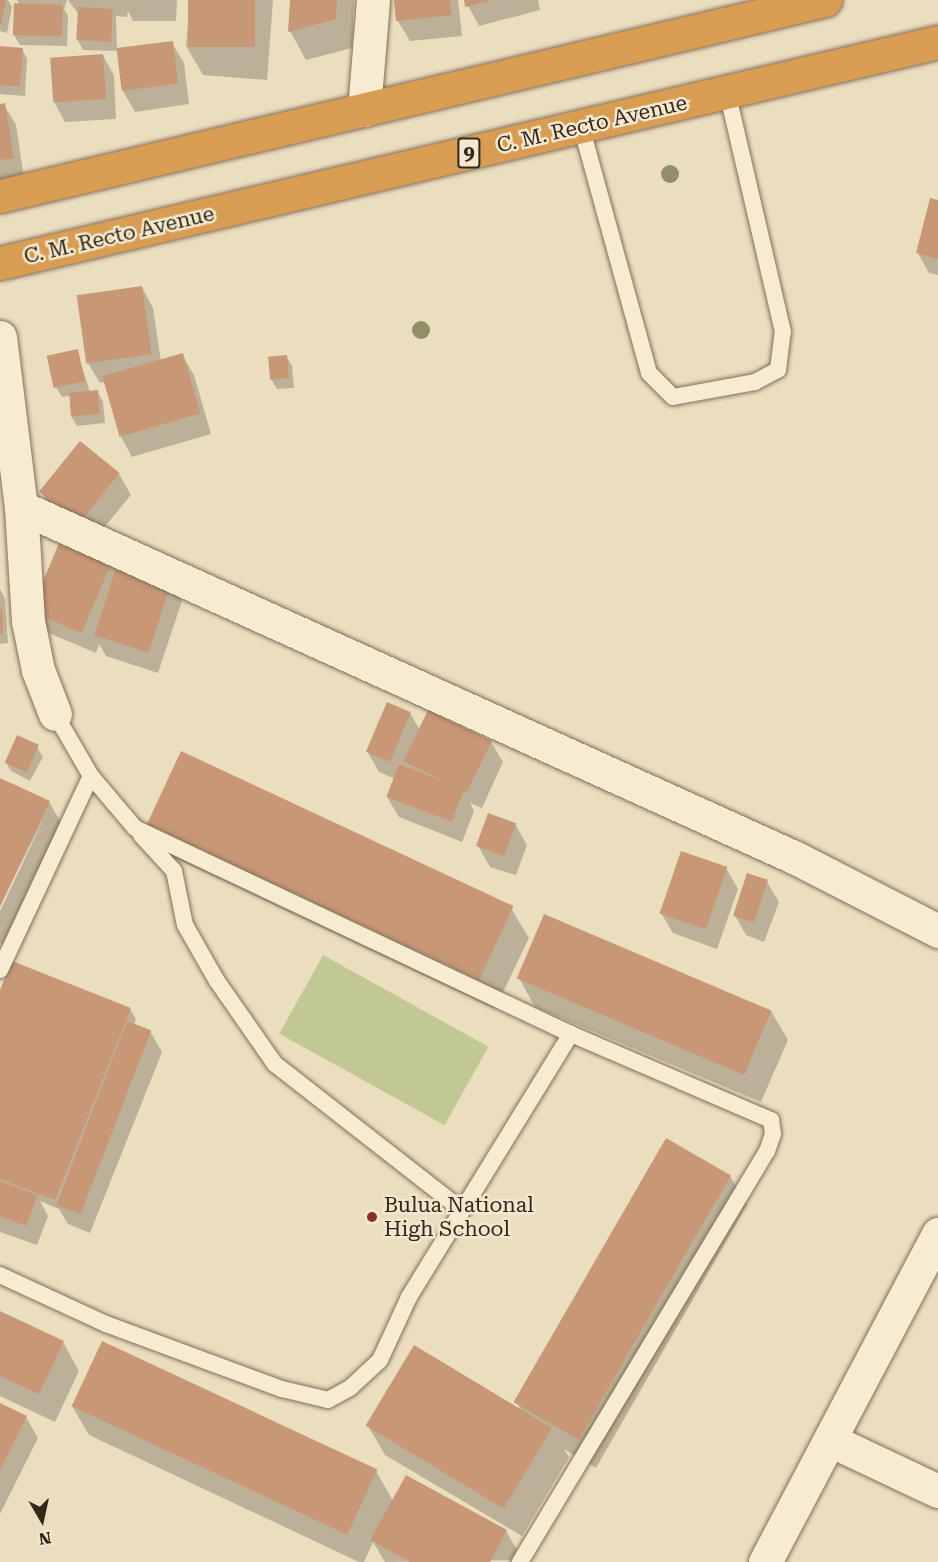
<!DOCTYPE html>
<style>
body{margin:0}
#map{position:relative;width:938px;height:1562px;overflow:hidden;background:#ebdebf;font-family:"Roboto Serif",serif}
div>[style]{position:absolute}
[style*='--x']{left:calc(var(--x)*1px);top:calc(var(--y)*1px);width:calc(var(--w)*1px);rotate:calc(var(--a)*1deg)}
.green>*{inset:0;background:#c2c894;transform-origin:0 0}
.shadow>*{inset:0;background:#0003}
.building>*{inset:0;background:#c89876;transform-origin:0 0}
.roads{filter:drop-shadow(0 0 2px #836f58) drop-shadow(0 0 2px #836f58)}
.lane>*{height:16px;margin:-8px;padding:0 8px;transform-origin:8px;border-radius:8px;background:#f7ebd1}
.street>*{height:33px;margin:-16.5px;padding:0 16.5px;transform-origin:16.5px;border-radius:16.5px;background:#f7ebd1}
.highway>*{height:33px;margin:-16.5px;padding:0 16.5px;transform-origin:16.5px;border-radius:16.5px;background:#d89c52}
.trees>*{width:18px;height:18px;margin:-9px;border-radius:50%;background:#8f8f6a}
.dots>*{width:16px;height:16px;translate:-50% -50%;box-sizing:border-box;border:3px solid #f3e8ce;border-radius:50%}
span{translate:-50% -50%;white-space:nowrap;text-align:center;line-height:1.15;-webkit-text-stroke:5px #f3e8ce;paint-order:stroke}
.shield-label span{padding:2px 4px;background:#f3e8ce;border:2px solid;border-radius:4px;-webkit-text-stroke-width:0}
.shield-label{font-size:20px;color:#33271c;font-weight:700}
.street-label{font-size:21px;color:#33271c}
.poi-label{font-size:21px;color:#33271c}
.left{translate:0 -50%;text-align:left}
.north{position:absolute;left:12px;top:1490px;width:60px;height:60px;-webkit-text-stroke:4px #f3e8ce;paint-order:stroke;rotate:171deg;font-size:16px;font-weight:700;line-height:24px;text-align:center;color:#33271c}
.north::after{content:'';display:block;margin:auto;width:21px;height:27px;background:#33271c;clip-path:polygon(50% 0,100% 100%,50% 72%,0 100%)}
</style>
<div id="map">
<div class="green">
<i style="left:323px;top:955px;width:189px;height:90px;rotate:29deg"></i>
</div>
<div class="shadow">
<i style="clip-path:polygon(0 0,8px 0,12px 7px,7px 33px,0 31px)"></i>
<i style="clip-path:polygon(17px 0,67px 0,64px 9px,68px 16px,67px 46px,20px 45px,14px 35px,20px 5px)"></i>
<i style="clip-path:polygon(68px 0,177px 0,176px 21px,133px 21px,128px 11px,127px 17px,116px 16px,117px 49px,172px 43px,184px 63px,189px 104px,135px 112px,123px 91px,118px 51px,83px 50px,77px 39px,79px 15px)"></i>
<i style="clip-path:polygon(190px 0,273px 0,267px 80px,203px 75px,186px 46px)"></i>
<i style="clip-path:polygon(291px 0,354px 0,352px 48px,306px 60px,290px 31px)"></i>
<i style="clip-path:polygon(396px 0,458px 0,462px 36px,410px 41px,398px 21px)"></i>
<i style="clip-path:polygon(465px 0,538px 0,540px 10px,479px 26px)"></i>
<i style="clip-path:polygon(0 48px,22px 49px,27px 59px,25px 96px,0 94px)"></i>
<i style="clip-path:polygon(103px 55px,114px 76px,116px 119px,65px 122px,54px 102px)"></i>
<i style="clip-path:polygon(0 105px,4px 105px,16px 125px,24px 178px,0 182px)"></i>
<i style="clip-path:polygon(938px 202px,938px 275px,929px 273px,918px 253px)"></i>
<i style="clip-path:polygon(142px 287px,153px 308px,161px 361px,182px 355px,194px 375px,211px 434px,132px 457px,121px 437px,105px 382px,100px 383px,88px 363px)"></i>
<i style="clip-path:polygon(77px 351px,90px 392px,97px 391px,103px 402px,105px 423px,77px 426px,71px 416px,70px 396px,62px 397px,56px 387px)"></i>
<i style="clip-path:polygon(286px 356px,292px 366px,294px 388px,277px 389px,271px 379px,269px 358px)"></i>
<i style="clip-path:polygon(80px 443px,119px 474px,131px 495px,91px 543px,53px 512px,41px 491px)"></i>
<i style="clip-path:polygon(63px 536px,170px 581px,182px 601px,158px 673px,106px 656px,99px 644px,96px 653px,44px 631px,32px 611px)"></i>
<i style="clip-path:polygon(0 589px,5px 599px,8px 643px,0 644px)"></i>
<i style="clip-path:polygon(410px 713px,420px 730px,491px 742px,503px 762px,482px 808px,470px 803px,474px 811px,462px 842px,399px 817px,387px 797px,395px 779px,379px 772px,367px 751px)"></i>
<i style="clip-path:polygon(37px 747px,43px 757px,30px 781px,11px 771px,5px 761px)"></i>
<i style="clip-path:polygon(0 779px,49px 802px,66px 831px,11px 948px,0 943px,0 911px,44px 818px,0 904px)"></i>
<i style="clip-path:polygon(147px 824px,512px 910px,529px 938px,495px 1009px,164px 853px)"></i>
<i style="clip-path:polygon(515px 824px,527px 845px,516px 875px,490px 867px,478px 846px)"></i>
<i style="clip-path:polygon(726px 868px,738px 889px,717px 949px,673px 933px,661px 913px)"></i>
<i style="clip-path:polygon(767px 882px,779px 902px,764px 942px,746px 935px,734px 914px)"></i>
<i style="clip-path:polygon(519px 978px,771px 1011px,788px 1040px,761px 1102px,535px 1007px)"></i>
<i style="clip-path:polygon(0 994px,130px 1009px,136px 1019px,134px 1025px,150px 1031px,162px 1052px,90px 1233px,68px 1224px,59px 1209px,40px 1201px,48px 1216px,37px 1245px,0 1232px)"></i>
<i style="clip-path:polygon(730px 1176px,747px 1205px,596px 1468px,564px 1449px,569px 1457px,522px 1536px,385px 1455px,368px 1426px,521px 1410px,517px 1403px)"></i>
<i style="clip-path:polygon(0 1313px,63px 1342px,79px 1371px,55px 1422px,0 1396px)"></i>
<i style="clip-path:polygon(0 1405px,26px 1417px,38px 1438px,0 1514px)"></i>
<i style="clip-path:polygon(72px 1406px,376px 1471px,393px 1501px,506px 1531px,523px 1560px,385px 1562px,373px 1542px,364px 1562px,359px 1562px,89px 1435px)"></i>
</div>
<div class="building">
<i style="clip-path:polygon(0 0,6px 0,1px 24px,0 24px)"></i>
<i style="left:188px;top:0;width:67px;height:47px"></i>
<i style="clip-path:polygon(290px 0,337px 0,336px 19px,288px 32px)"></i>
<i style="clip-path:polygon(394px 0,450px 0,452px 15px,396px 21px)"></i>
<i style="clip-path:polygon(464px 0,488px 0,488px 1px,465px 7px)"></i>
<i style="left:14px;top:3px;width:49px;height:32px;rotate:2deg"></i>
<i style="left:78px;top:7px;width:35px;height:33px;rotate:3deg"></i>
<i style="left:173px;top:41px;width:43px;height:57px;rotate:83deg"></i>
<i style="clip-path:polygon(0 46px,23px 48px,20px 87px,0 85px)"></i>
<i style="left:103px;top:54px;width:45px;height:53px;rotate:86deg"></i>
<i style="clip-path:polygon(5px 103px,14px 158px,0 160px,0 104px)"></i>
<i style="clip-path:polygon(930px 198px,938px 200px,938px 259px,916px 253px)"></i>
<i style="left:142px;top:286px;width:69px;height:66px;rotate:82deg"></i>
<i style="left:78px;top:349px;width:33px;height:32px;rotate:78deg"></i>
<i style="left:183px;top:353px;width:63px;height:84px;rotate:74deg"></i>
<i style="left:287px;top:355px;width:23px;height:19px;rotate:85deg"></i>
<i style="left:98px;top:390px;width:24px;height:29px;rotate:85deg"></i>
<i style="left:80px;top:441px;width:51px;height:65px;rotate:39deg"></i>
<i style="left:63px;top:534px;width:56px;height:84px;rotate:23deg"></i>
<i style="left:118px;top:562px;width:57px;height:77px;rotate:18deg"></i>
<i style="clip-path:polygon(0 609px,2px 609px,3px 633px,0 634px)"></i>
<i style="left:387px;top:702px;width:26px;height:54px;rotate:23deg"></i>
<i style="left:428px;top:710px;width:71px;height:57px;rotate:26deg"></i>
<i style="left:17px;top:735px;width:24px;height:30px;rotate:24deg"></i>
<i style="left:181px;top:751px;width:367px;height:81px;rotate:25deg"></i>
<i style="left:399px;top:764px;width:70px;height:35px;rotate:21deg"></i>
<i style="clip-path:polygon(0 778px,50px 801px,0 907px)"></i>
<i style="left:488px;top:813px;width:30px;height:35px;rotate:20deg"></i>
<i style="left:681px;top:851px;width:49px;height:66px;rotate:19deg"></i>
<i style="left:747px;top:873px;width:22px;height:45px;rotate:18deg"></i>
<i style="left:544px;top:914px;width:247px;height:70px;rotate:23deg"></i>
<i style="clip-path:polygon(12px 961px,131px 1008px,55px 1200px,0 1179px,0 990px)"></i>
<i style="left:127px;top:1021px;width:26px;height:197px;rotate:21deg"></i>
<i style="left:666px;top:1138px;width:75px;height:305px;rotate:30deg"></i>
<i style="clip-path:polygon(0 1181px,38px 1195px,26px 1226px,0 1216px)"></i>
<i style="clip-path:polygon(0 1311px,64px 1341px,39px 1394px,0 1376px)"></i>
<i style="left:102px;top:1341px;width:304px;height:72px;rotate:25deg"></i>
<i style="left:414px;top:1345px;width:161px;height:94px;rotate:31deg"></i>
<i style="clip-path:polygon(0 1403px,27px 1416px,0 1470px)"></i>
<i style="clip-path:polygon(406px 1475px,507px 1530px,490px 1562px,410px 1562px,370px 1540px)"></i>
</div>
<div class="roads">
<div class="lane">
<i style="--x:581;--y:126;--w:256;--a:74.6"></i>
<i style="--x:649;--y:373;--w:34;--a:45"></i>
<i style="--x:673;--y:397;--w:83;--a:-10.4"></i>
<i style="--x:755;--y:382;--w:26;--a:-28"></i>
<i style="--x:778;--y:370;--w:38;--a:-83"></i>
<i style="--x:783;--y:332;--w:246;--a:-103.1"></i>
<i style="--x:55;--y:714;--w:72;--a:59.9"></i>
<i style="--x:91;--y:776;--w:68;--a:49.8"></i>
<i style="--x:135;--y:828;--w:482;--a:25.3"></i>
<i style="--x:571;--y:1034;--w:218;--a:23.3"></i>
<i style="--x:771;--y:1120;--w:14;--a:82"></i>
<i style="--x:773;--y:1134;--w:18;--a:109"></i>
<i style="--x:767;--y:1151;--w:480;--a:121"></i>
<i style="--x:141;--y:835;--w:49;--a:47.5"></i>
<i style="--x:174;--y:871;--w:55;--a:78.5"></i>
<i style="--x:185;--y:925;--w:64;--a:60.3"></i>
<i style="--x:217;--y:981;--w:101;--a:55.1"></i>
<i style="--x:275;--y:1064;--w:237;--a:38"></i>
<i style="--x:0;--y:970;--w:214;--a:-64.9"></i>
<i style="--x:0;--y:1275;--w:117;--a:24.8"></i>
<i style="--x:106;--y:1324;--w:188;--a:20.3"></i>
<i style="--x:282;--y:1389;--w:47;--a:13.4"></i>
<i style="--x:328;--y:1400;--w:25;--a:-29"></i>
<i style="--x:350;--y:1388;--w:41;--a:-43"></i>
<i style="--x:380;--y:1360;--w:69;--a:-65.3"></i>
<i style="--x:409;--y:1297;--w:309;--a:-58.4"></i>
</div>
<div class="street">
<i style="--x:364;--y:110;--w:110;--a:-85.3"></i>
<i style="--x:0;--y:337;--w:171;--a:83"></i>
<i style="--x:21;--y:507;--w:114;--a:86.5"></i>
<i style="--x:28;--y:621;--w:50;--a:78.5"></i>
<i style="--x:38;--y:670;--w:47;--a:68.9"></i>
<i style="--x:21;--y:507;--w:851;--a:24.37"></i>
<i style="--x:796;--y:858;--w:160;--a:27.2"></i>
<i style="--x:832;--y:1441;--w:117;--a:25.3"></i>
<i style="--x:765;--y:1562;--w:371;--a:-62.2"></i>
</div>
<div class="highway">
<i style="--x:0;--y:196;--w:848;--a:-13.36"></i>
<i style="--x:0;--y:263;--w:964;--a:-13.26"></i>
</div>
</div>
<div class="trees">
<i style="left:670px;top:174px"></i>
<i style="left:421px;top:330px"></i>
</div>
<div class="dots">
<i style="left:372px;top:1217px;background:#8f2b2c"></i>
</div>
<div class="shield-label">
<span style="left:469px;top:153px">9</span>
</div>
<div class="street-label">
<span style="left:592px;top:124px;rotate:-13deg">C. M. Recto Avenue</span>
<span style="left:119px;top:235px;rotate:-13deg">C. M. Recto Avenue</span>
</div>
<div class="poi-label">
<span class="left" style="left:384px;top:1217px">Bulua National<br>High School</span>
</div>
<div class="north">N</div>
</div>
